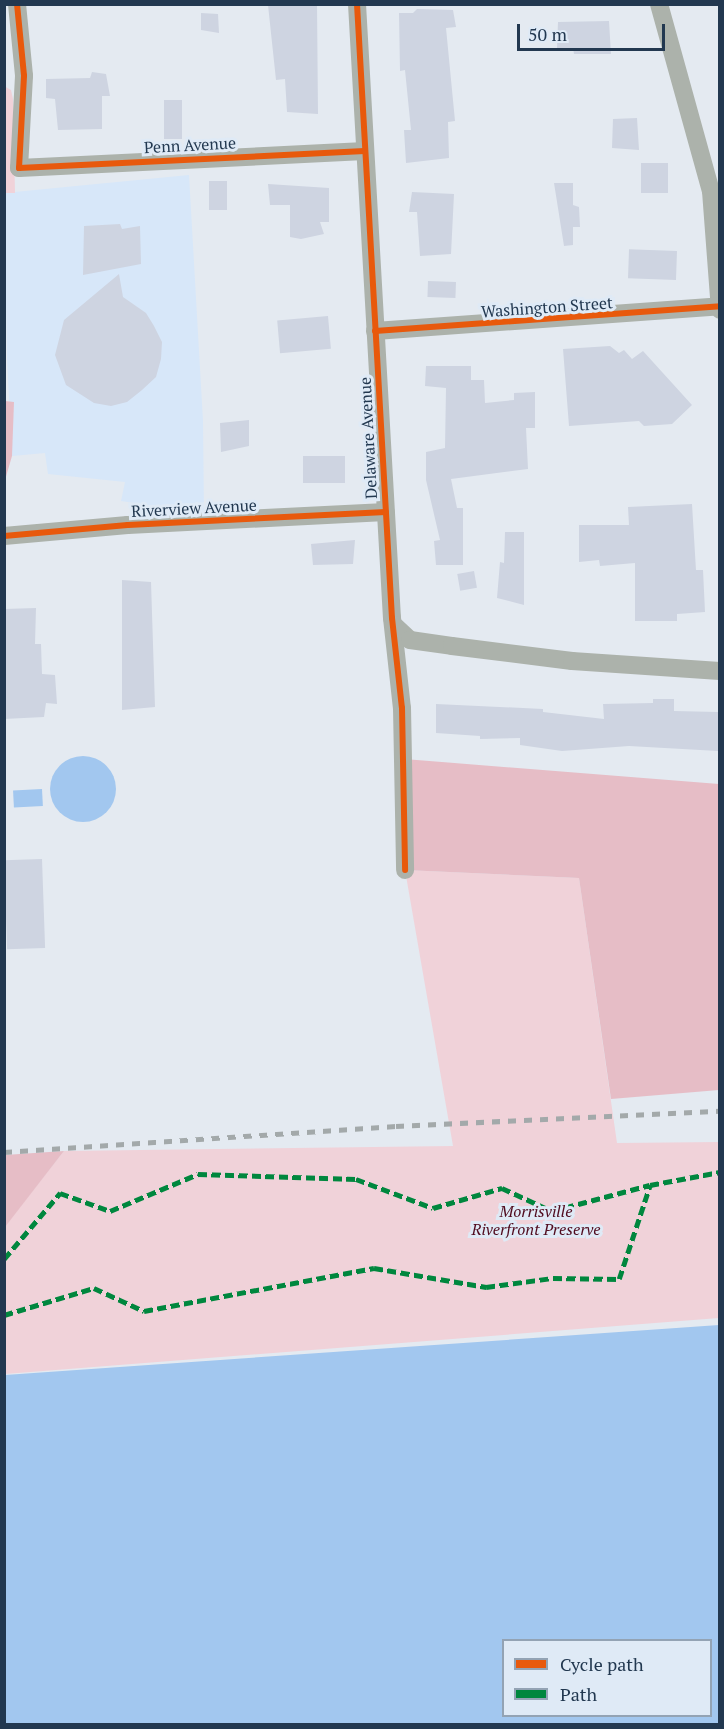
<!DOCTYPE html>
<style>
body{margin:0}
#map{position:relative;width:724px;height:1729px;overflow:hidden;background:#e4eaf1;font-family:"PT Serif",serif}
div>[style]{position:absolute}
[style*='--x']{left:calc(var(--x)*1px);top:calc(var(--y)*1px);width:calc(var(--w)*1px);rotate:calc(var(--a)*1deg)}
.built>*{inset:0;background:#d7e7f9}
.green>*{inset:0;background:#f0d2d9}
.forest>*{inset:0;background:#e6bdc6}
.water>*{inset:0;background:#a2c7ef;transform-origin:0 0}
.round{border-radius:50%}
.building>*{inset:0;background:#ced4e1;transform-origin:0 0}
.street>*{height:18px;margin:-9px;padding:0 9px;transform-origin:9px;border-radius:9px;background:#acb2ab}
.rail>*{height:4.5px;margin-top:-2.25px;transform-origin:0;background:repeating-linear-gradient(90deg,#a3a9aa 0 8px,transparent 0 16px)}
.quiet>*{height:4.5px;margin-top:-2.25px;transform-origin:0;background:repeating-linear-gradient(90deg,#00873e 0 9px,transparent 0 13.5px)}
.cycleway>*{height:6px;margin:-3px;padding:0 3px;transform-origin:3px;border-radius:3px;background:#e8590c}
span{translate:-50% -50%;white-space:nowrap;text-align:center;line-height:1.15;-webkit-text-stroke:6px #dfeaf6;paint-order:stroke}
.street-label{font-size:16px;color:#223850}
.park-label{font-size:16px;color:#510c1f;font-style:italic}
.frame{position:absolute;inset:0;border:6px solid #223850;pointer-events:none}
.legend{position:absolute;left:502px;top:1639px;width:210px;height:78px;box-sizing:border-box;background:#dfeaf6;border:2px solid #93a3b4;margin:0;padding:8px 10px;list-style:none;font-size:18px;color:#223850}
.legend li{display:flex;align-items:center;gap:12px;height:30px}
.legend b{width:30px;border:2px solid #93a3b4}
.scale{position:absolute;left:517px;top:24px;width:148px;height:27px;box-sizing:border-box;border:3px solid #223850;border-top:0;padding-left:8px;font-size:18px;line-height:21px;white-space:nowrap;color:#223850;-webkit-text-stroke:4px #dfeaf6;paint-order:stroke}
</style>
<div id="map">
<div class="built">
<i style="clip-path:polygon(189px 175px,203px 421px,204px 514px,121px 501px,125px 482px,48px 474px,45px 453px,12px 456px,7px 359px,4px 193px)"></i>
</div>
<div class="green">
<i style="clip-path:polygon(4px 86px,11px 90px,13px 99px,15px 193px,5px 193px)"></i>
<i style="clip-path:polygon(405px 870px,579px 878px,617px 1143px,719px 1142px,719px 1318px,5px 1374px,4px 1227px,64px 1151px,453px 1146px)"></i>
</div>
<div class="forest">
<i style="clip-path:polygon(5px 401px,14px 402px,12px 456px,5px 480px)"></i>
<i style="clip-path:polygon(404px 759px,719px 784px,719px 1090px,611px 1099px,579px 878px,405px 870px)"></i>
<i style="clip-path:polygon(64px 1151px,5px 1227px,5px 1155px)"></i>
</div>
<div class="water">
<i class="round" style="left:50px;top:756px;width:66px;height:66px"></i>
<i style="left:42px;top:789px;width:17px;height:29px;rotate:87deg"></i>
<i style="clip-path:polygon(evenodd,719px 1325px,719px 1724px,5px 1724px,5px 1375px,719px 1325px,504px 1640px,710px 1640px,710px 1716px,504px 1716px,504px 1640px)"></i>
</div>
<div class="building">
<i style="clip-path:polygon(317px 4px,318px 114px,287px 112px,285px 79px,276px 80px,268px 5px)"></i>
<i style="clip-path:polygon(417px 9px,453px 10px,456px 27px,446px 28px,455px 121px,448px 122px,449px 158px,406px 163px,404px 130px,411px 130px,405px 70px,400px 71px,399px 13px,413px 13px)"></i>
<i style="clip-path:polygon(201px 13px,218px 14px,219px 33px,201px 30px)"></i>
<i style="clip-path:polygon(609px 21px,611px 54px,574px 54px,573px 48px,557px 48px,558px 22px)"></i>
<i style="clip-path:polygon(92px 72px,106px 74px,110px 96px,102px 96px,102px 129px,58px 130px,55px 99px,46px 98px,46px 79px,90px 78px)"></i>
<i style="left:164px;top:100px;width:18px;height:39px"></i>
<i style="clip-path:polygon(637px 118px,639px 150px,612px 148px,613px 119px)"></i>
<i style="left:641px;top:163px;width:27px;height:30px"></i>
<i style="left:227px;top:181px;width:29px;height:18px;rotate:90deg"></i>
<i style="clip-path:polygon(554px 183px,573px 183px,573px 205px,579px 207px,580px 227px,573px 227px,573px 245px,564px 246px)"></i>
<i style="clip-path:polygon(268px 184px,329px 188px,329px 222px,320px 222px,324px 234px,301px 239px,290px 237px,290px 205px,270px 205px)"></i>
<i style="clip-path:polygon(412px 192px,454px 194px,451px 254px,420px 256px,417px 212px,409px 212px)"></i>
<i style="clip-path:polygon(120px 224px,122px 229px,140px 226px,141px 264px,83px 275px,84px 226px)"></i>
<i style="left:677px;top:251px;width:29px;height:48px;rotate:92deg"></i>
<i style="clip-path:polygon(119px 274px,123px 297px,146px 313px,154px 326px,162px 342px,161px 359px,156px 377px,142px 390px,127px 402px,111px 406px,94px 403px,66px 385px,55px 355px,64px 320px)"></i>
<i style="left:428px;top:281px;width:28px;height:16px;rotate:2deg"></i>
<i style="left:328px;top:316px;width:33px;height:51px;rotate:85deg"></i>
<i style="clip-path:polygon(610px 346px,619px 353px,624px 350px,632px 359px,643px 351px,692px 405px,672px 424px,644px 426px,639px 421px,569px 426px,563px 349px)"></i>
<i style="clip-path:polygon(426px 366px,471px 366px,471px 380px,484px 380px,485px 403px,514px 400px,514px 393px,535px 392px,535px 428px,526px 428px,528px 469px,451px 479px,457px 508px,463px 508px,463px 565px,436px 565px,434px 541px,440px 540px,426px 480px,426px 452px,445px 448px,446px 388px,425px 386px)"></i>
<i style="clip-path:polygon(249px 420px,249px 446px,221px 452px,220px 423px)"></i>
<i style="left:345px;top:456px;width:27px;height:42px;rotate:90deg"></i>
<i style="clip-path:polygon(692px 504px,696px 570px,703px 570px,705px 612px,677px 614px,677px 621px,635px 621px,635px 563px,600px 566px,599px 560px,579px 562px,579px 525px,629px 525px,628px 507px)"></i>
<i style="clip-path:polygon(505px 532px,524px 532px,524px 605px,497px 598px,500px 562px,504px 563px)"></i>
<i style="clip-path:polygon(355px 540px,353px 564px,313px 565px,311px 544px)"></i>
<i style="left:474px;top:571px;width:17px;height:17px;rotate:80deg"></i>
<i style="clip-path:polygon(122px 580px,151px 582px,155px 707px,122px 710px)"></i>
<i style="clip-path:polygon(36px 608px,35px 644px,41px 644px,42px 674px,55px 675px,57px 704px,46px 703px,44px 717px,4px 719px,4px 609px)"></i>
<i style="clip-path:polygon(653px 699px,674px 699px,674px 711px,718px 712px,718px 751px,629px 746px,562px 751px,520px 745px,520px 738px,480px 739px,480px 736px,436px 733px,436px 704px,543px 709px,543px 712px,604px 719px,603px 704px,653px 703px)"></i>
<i style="left:42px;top:859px;width:89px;height:38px;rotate:88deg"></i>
</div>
<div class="street">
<i style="--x:17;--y:4;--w:72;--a:84.4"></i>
<i style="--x:24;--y:76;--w:92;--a:93.1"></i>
<i style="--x:19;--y:168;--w:346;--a:-2.8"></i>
<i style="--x:357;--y:4;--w:615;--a:86.74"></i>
<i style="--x:392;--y:618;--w:91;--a:83.7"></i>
<i style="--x:402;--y:708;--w:162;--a:88.9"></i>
<i style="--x:659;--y:4;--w:194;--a:74.5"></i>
<i style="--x:711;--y:191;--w:119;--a:85.7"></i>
<i style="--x:375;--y:331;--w:346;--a:-4.1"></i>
<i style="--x:4;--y:536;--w:124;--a:-5.1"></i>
<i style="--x:128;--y:525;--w:258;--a:-2.9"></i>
<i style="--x:394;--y:625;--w:22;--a:43"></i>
<i style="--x:410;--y:640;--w:42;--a:8.1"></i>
<i style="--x:452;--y:646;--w:121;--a:7.1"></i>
<i style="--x:572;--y:661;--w:148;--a:3.9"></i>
</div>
<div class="rail">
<i style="--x:4;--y:1152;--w:393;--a:-3.8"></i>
<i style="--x:396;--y:1126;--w:324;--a:-2.7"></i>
</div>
<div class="quiet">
<i style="--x:4;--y:1259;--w:87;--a:-49.7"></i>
<i style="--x:60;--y:1193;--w:53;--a:19.8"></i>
<i style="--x:110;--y:1211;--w:95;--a:-22.8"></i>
<i style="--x:198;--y:1174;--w:158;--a:1.8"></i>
<i style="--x:356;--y:1179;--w:82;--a:20.6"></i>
<i style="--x:433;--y:1208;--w:72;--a:-16.2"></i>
<i style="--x:502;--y:1188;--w:55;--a:24.7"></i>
<i style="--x:552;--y:1211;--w:101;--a:-14.9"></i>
<i style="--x:650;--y:1185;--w:71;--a:-10.5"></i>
<i style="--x:4;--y:1315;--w:94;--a:-16.7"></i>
<i style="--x:94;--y:1288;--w:55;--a:24.7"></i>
<i style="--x:144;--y:1311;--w:234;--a:-10.6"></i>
<i style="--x:374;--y:1268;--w:114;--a:9.6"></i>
<i style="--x:486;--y:1287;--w:68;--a:-7.7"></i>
<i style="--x:553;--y:1278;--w:66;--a:0.9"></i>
<i style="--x:619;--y:1279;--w:99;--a:-71.7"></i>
</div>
<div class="cycleway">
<i style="--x:17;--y:4;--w:72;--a:84.4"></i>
<i style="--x:24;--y:76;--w:92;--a:93.1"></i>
<i style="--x:19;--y:168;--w:346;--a:-2.8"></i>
<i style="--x:357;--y:4;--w:615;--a:86.74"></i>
<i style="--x:392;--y:618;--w:91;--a:83.7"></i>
<i style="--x:402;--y:708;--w:162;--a:88.9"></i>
<i style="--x:375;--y:331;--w:346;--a:-4.1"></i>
<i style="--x:4;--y:536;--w:124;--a:-5.1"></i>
<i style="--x:128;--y:525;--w:258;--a:-2.9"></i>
</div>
<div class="street-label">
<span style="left:190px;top:145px;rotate:-3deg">Penn Avenue</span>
<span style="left:547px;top:307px;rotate:-4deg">Washington Street</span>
<span style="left:368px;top:438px;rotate:-93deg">Delaware Avenue</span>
<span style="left:194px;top:508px;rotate:-3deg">Riverview Avenue</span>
</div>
<div class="park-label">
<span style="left:536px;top:1220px">Morrisville<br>Riverfront Preserve</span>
</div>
<div class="frame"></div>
<ul class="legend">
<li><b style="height:8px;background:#e8590c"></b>Cycle path</li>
<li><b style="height:8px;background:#00873e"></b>Path</li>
</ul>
<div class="scale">50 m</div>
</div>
